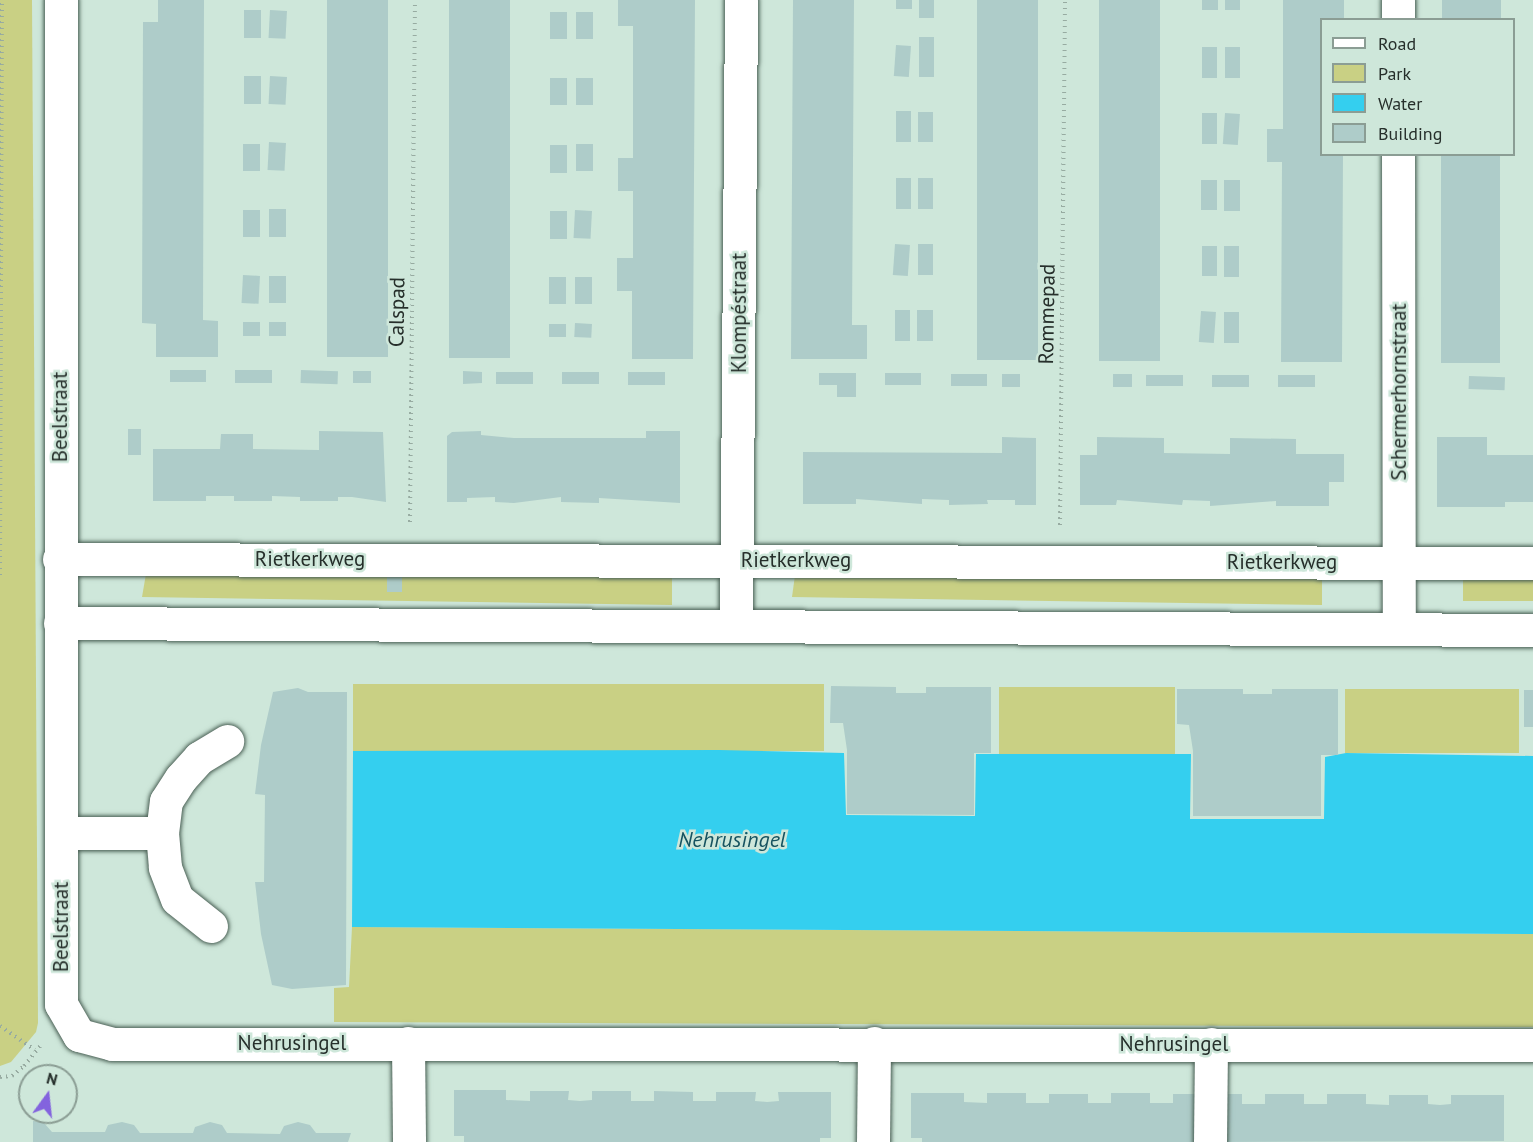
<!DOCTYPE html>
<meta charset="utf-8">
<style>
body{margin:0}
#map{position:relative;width:1533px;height:1142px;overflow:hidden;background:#cee7da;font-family:"PT Sans",sans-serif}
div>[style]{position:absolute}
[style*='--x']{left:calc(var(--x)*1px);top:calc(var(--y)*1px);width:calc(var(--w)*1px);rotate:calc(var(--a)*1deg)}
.green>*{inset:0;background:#c9d084;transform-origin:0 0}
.water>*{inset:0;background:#34cfef}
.building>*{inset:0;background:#aeccc9;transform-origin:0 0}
.path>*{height:4px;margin-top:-2px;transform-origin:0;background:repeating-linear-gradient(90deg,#97aba1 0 1.5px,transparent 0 6px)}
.roads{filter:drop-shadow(0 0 2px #4a6055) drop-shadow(0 0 2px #4a6055)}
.minor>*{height:33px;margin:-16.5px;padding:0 16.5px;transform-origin:16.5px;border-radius:16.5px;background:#fff}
span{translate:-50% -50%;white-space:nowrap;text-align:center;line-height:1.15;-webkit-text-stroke:5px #cee7da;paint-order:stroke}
.street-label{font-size:21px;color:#262f2b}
.water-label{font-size:22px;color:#165360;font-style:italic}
.legend{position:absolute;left:1320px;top:18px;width:195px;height:138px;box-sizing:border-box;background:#cee7da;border:2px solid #8b9d94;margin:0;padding:8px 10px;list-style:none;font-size:18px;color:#262f2b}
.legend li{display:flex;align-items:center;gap:12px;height:30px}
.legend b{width:30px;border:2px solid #8b9d94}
.north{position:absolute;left:18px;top:1064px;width:60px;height:60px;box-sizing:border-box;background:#cee7da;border:2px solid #8b9d94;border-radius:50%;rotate:15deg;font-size:16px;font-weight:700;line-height:24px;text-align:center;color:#262f2b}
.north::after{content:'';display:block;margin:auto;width:21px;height:27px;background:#8363de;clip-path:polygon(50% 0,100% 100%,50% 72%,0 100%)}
</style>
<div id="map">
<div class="green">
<i style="clip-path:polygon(0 0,32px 0,38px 1023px,36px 1032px,11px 1062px,0 1066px)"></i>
<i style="clip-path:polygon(147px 568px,672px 569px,672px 605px,142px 597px)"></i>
<i style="clip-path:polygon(796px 568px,1322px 569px,1322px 605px,792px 597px)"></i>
<i style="left:1463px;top:572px;width:70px;height:29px"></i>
<i style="left:353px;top:684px;width:471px;height:67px"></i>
<i style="left:999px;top:687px;width:176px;height:68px"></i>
<i style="left:1345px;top:689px;width:174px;height:64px"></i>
<i style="clip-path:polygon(352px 927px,1533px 934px,1533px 1027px,334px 1022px,334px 988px,349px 987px)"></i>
</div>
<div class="water">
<i style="clip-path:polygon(719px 750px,844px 753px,846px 815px,975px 816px,976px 754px,1191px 754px,1190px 819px,1324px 819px,1325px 757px,1346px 753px,1533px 756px,1533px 934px,352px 927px,353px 751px)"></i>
</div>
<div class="building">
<i style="clip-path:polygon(158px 0,204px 0,203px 320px,218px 321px,218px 357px,156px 357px,156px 324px,142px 323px,143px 22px,158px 22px)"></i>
<i style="left:327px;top:0;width:61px;height:357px"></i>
<i style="left:449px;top:0;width:61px;height:358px"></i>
<i style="clip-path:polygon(618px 0,695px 0,693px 359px,632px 359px,632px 291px,617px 291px,617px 258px,633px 258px,633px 191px,618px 191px,618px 158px,633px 158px,633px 26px,618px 26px)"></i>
<i style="clip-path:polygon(793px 0,854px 0,852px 325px,867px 325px,867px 359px,791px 359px)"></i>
<i style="left:896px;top:0;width:16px;height:9px"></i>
<i style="left:919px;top:0;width:15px;height:18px"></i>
<i style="left:977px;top:0;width:61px;height:360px"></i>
<i style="left:1099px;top:0;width:61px;height:361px"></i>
<i style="left:1202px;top:0;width:16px;height:10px"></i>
<i style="left:1225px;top:0;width:15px;height:10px"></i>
<i style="clip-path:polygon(1283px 0,1344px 0,1344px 20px,1322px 20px,1322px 154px,1343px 154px,1342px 362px,1281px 362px,1282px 162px,1267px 162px,1267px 129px,1283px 129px)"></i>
<i style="left:1442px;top:0;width:59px;height:20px"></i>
<i style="left:261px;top:10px;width:28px;height:17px;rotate:90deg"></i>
<i style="left:270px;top:10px;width:17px;height:28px;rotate:3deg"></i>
<i style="left:550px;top:12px;width:17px;height:27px"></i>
<i style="left:576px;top:12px;width:17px;height:27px"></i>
<i style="left:919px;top:37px;width:15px;height:40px"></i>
<i style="left:896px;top:45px;width:15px;height:31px;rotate:4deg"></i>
<i style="left:1202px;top:47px;width:15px;height:31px"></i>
<i style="left:1225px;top:47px;width:15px;height:31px"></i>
<i style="left:261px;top:76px;width:28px;height:17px;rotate:90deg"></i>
<i style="left:270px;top:76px;width:17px;height:28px;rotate:3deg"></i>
<i style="left:550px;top:78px;width:17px;height:27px"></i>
<i style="left:576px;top:78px;width:17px;height:27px"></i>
<i style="left:896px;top:111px;width:15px;height:31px"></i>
<i style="left:918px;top:112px;width:15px;height:30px"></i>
<i style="left:1202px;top:113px;width:15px;height:31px"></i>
<i style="left:1225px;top:113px;width:15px;height:31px;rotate:4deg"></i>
<i style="left:269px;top:142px;width:17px;height:28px;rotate:3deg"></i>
<i style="left:243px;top:144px;width:17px;height:27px"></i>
<i style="left:576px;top:144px;width:17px;height:27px"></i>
<i style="left:550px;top:145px;width:17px;height:28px"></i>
<i style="left:1441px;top:154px;width:59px;height:209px"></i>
<i style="left:896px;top:178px;width:15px;height:31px"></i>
<i style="left:918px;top:178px;width:15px;height:31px"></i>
<i style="left:1201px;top:180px;width:16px;height:30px"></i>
<i style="left:1224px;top:180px;width:16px;height:31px"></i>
<i style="left:269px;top:209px;width:17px;height:28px"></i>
<i style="left:243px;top:210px;width:17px;height:27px"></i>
<i style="left:575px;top:210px;width:17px;height:28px;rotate:3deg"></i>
<i style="left:550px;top:211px;width:17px;height:28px"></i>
<i style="left:895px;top:244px;width:15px;height:31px;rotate:4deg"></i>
<i style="left:918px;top:244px;width:15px;height:31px"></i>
<i style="left:1202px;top:246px;width:15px;height:30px"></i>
<i style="left:1224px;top:246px;width:15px;height:31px"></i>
<i style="left:243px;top:275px;width:17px;height:28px;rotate:3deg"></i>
<i style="left:269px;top:276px;width:17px;height:27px"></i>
<i style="left:549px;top:277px;width:17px;height:27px"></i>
<i style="left:575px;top:277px;width:17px;height:27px"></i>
<i style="left:895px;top:310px;width:15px;height:31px"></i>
<i style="left:917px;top:310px;width:16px;height:31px"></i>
<i style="left:1201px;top:311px;width:15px;height:31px;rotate:4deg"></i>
<i style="left:1224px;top:312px;width:15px;height:31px"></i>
<i style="left:243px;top:322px;width:17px;height:14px"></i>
<i style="left:269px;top:322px;width:17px;height:14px"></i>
<i style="left:575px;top:323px;width:17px;height:14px;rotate:3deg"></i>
<i style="left:549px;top:324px;width:17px;height:13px"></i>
<i style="left:170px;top:370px;width:36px;height:12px"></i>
<i style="left:235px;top:370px;width:37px;height:13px"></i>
<i style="left:301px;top:370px;width:37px;height:13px;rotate:2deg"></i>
<i style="left:353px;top:371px;width:18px;height:12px"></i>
<i style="clip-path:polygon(463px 371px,482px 372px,482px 383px,463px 384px)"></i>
<i style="left:496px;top:372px;width:37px;height:12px"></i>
<i style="left:562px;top:372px;width:37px;height:12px"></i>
<i style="left:628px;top:372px;width:37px;height:13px"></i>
<i style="clip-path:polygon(819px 373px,856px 373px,856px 397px,837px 397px,837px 385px,819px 385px)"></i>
<i style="left:885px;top:373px;width:36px;height:12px"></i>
<i style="left:951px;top:374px;width:36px;height:12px"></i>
<i style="left:1002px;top:374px;width:18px;height:13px"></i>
<i style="left:1113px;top:374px;width:19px;height:13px"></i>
<i style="left:1146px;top:375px;width:37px;height:11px"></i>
<i style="left:1212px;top:375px;width:37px;height:12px"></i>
<i style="left:1278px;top:375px;width:37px;height:12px"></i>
<i style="left:1469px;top:376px;width:36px;height:13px;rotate:2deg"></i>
<i style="left:128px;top:429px;width:13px;height:26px"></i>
<i style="clip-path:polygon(319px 431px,383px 432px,386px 502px,352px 497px,338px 497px,338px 501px,300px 501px,300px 497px,272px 496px,272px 501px,234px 501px,234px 496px,206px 496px,206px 501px,153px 501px,153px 449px,220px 449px,221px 434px,253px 434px,253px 449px,319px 450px)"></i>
<i style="clip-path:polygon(481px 431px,481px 435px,514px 438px,646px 438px,646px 431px,680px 431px,680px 503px,599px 498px,599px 503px,561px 502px,561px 497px,514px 503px,495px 502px,495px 497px,467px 498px,467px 502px,447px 502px,447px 436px,452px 432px)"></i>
<i style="clip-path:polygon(1002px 437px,1036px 438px,1036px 505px,1015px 505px,1015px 500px,987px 500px,988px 504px,949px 505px,949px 500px,922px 499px,922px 504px,856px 499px,856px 504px,803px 504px,803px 452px,1002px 453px)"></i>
<i style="clip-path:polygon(1097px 437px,1164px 438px,1164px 453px,1230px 454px,1230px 438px,1296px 439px,1296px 454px,1344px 454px,1344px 482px,1329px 482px,1329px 506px,1276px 506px,1276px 501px,1210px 506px,1210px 501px,1183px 500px,1182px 505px,1117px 500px,1116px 505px,1080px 505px,1080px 455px,1097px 455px)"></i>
<i style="clip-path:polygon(1437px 437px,1487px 437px,1487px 455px,1533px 455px,1533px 502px,1505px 502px,1505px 507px,1437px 507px)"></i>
<i style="left:387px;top:577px;width:15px;height:15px"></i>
<i style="clip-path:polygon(831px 686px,896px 687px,896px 693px,926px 693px,926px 687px,991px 687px,991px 753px,974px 753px,974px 815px,847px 814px,847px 750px,843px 723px,830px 723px)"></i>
<i style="clip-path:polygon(298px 688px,308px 692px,347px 692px,346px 985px,292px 989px,272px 985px,261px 934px,255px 882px,264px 882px,265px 795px,255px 794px,261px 745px,273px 692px)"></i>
<i style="clip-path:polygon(1177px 689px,1243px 689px,1243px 694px,1272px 694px,1272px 689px,1338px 689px,1338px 755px,1321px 755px,1321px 816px,1193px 816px,1193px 751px,1189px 725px,1177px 724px)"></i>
<i style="left:1524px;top:690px;width:9px;height:37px"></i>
<i style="clip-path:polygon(454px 1090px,506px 1090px,506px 1100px,530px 1101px,530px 1091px,569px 1091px,568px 1100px,580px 1101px,592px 1100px,592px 1091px,631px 1091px,631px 1101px,654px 1101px,654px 1091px,693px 1092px,693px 1101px,716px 1101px,716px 1092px,756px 1092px,755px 1101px,767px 1102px,779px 1101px,778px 1092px,831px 1092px,831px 1138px,820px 1138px,820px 1142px,464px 1142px,464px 1136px,454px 1136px)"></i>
<i style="clip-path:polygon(911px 1093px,964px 1093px,964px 1102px,987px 1103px,987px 1093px,1026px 1093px,1026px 1103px,1049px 1103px,1049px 1094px,1088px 1094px,1088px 1103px,1111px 1103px,1111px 1093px,1150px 1093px,1150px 1103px,1173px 1103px,1173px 1094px,1195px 1094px,1194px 1142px,922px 1142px,922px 1138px,911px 1138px)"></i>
<i style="clip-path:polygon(1220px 1094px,1242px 1094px,1242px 1104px,1265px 1104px,1265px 1094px,1304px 1094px,1304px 1104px,1327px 1104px,1327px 1094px,1366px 1094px,1366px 1104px,1389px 1105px,1389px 1095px,1428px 1095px,1428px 1104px,1440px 1105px,1451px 1104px,1451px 1095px,1504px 1095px,1504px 1141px,1220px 1142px)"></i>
<i style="clip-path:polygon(33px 1121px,44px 1123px,52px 1132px,105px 1132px,108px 1125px,122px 1122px,134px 1125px,140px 1133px,193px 1133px,195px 1127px,210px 1122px,222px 1125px,227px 1133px,280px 1134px,284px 1126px,298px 1122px,310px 1125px,316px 1133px,351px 1133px,348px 1142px,33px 1142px)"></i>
</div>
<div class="path">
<i style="--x:410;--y:522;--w:522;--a:-89.45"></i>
<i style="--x:1060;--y:525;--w:525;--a:-89.45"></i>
<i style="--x:0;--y:575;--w:575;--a:-89.8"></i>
<i style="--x:0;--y:1026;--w:42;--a:34.4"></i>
<i style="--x:0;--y:1077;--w:12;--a:-5"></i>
<i style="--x:12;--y:1076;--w:16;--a:-40"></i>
<i style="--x:24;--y:1066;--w:28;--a:-51"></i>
</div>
<div class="roads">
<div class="minor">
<i style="--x:61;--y:0;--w:1004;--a:90"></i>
<i style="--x:61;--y:1004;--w:36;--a:60"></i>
<i style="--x:79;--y:1035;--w:34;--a:15"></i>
<i style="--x:112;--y:1044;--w:1421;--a:0.04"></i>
<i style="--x:1398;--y:0;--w:20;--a:90"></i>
<i style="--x:1398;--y:154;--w:475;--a:89.9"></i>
<i style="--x:59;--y:559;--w:1474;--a:0.16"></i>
<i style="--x:60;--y:623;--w:1473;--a:0.27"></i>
<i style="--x:736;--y:626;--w:626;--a:-89.54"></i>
<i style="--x:62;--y:833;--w:100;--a:0"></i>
<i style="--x:211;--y:926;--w:43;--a:-141.5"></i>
<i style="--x:177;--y:899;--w:34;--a:-111"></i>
<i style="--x:165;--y:867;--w:34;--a:-95"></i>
<i style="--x:162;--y:833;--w:32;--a:-83"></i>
<i style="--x:166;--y:801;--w:27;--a:-57"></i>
<i style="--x:181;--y:778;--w:27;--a:-48"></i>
<i style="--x:199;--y:758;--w:33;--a:-31"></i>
<i style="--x:408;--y:1043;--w:99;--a:89.4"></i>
<i style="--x:873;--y:1142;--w:99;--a:-89.4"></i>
<i style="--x:1210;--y:1142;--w:98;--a:-89.4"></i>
</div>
</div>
<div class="street-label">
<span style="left:397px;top:312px;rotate:-89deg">Calspad</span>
<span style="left:739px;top:313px;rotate:-90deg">Klompéstraat</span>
<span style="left:1047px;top:314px;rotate:-89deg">Rommepad</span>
<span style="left:1399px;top:392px;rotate:-90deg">Schermerhornstraat</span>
<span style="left:60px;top:417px;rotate:-90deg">Beelstraat</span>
<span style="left:310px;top:559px">Rietkerkweg</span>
<span style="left:796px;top:560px">Rietkerkweg</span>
<span style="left:1282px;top:562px">Rietkerkweg</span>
<span style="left:61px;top:927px;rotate:-90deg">Beelstraat</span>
<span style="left:292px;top:1043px">Nehrusingel</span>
<span style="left:1174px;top:1044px">Nehrusingel</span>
</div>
<div class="water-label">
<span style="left:732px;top:840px">Nehrusingel</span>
</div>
<ul class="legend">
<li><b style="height:8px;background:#fff"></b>Road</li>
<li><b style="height:16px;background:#c9d084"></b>Park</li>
<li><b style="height:16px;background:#34cfef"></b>Water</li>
<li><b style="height:16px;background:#aeccc9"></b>Building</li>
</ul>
<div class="north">N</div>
</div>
